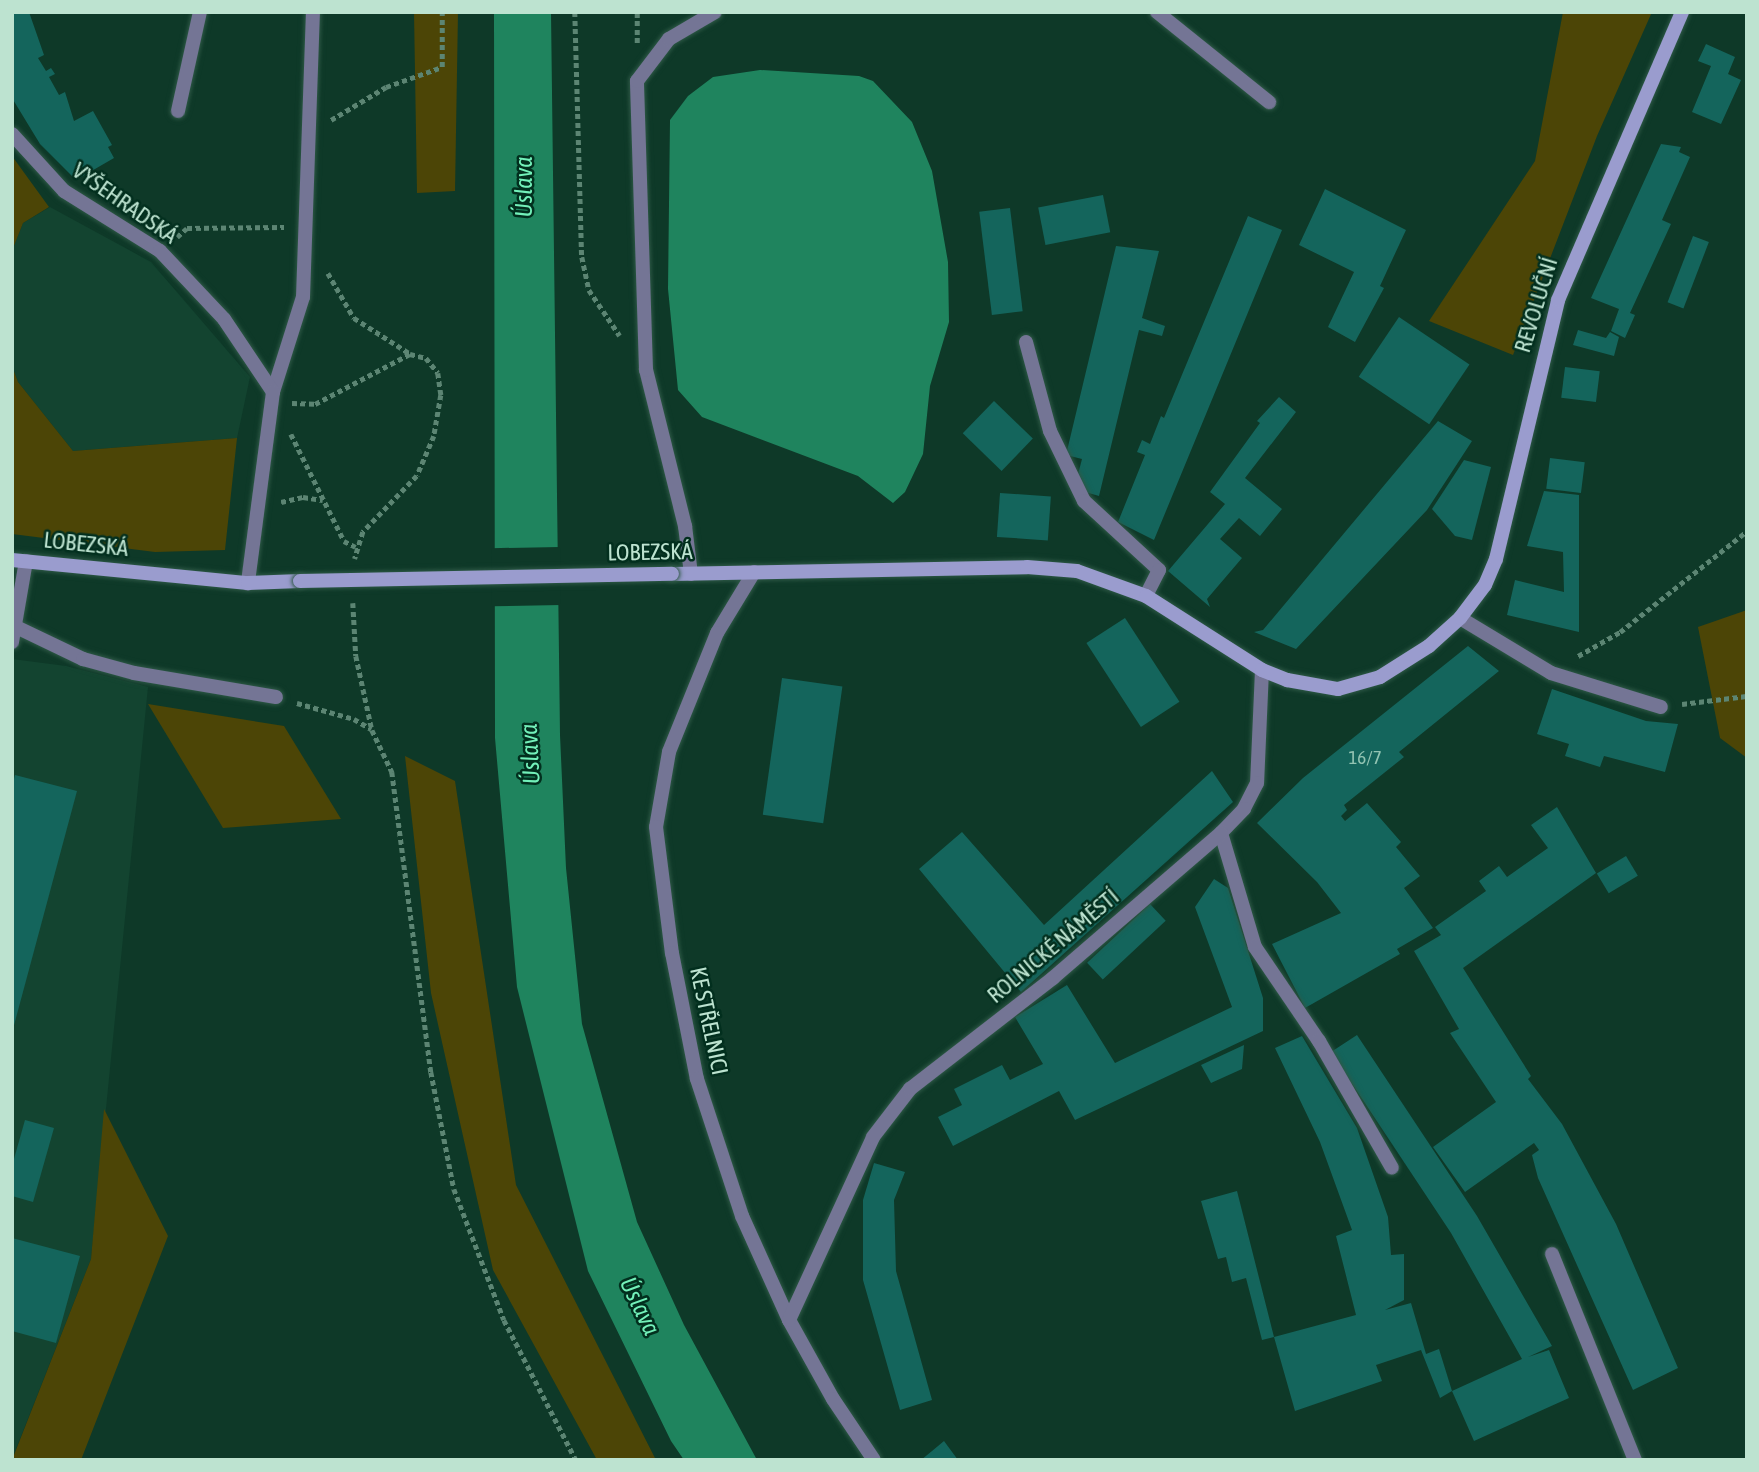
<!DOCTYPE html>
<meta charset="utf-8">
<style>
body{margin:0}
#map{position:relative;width:1759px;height:1472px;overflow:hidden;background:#0e3928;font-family:"Asap Condensed",sans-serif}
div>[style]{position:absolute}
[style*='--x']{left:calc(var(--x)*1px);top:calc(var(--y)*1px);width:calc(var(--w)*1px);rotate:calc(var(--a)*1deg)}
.built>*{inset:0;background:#134430}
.green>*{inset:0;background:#4c4506}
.water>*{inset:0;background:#1f845e}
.pier>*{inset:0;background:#0e3928;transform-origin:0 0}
.building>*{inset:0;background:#14655c;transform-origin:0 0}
.path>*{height:4.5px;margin-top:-2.25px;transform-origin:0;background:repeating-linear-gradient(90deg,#5c8573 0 5px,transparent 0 8.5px)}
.roads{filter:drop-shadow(0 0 2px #2e5846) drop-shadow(0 0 2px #2e5846)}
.lane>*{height:14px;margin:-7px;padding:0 7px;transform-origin:7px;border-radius:7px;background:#747595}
.street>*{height:14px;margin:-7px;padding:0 7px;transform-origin:7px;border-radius:7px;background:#747595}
.secondary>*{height:14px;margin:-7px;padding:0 7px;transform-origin:7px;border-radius:7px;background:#9a9cce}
.bridges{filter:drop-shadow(0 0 2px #2e5846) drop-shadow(0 0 2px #2e5846)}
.secondary-bridge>*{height:14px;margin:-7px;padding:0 7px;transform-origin:7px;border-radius:7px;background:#9a9cce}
span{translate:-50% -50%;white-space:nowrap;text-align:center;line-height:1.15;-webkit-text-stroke:5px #022f1e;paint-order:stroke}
.number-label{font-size:19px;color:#93c4b3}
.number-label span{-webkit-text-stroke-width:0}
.street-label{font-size:23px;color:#bde3d0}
.water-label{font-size:24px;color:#73f1ba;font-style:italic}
.frame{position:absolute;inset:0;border:14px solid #bde3d0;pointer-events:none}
</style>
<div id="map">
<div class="built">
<i style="clip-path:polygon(50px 207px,151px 262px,250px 377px,237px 438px,73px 451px,18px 382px,12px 366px,12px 251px,23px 223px)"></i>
<i style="clip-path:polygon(12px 659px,66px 666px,148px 687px,91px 1259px,12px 1459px)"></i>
</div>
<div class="green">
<i style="clip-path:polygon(414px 12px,458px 12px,455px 191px,417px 193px)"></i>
<i style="clip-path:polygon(1563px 12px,1652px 12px,1597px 136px,1513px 355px,1429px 321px,1535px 161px)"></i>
<i style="clip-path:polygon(12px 156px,49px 207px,23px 223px,12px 251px)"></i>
<i style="clip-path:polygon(12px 366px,18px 382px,73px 451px,237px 438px,225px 550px,155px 552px,12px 534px)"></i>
<i style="clip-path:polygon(1747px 610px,1747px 758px,1720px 738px,1698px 627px)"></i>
<i style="clip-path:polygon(148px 704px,284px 726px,341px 819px,223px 828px)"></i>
<i style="clip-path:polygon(405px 756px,455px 781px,516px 1185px,656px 1460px,597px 1460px,493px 1270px,431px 993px)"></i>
<i style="clip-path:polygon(104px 1109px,168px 1236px,81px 1460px,12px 1460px,91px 1259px)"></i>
</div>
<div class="water">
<i style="clip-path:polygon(494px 12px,551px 12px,560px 735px,566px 868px,582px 1024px,637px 1222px,684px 1325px,757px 1460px,684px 1460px,671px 1441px,588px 1271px,517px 987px,495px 738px)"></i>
<i style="clip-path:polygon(760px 70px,859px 76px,873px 81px,912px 122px,932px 171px,948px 262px,949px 322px,930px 386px,923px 454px,905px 492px,893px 503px,858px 476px,702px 417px,678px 390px,668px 289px,670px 120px,688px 96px,713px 77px)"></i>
</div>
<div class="pier">
<i style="left:560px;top:547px;width:58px;height:69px;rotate:89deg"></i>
</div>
<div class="building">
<i style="clip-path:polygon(12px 12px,29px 12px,44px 55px,38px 58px,46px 71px,51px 68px,55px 74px,49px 77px,59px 95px,65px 92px,74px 121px,93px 111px,112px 145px,108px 147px,114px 158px,76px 180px,40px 144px,12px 98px)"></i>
<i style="clip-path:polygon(1706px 44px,1735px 57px,1728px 74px,1741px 80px,1721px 124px,1692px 112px,1711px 66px,1698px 61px)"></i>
<i style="clip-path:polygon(1661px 144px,1681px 147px,1679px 152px,1690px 157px,1662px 220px,1671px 224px,1630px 313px,1635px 315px,1625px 338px,1611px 331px,1619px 309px,1591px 298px)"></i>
<i style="clip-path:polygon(1325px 189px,1406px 230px,1380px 286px,1384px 288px,1355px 342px,1328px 327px,1354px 272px,1299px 245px)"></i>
<i style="left:1103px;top:195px;width:38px;height:66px;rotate:79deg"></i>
<i style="left:1010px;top:208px;width:104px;height:31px;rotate:83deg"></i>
<i style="clip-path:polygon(1248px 216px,1282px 230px,1154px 540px,1118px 522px,1145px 455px,1137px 452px,1142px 440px,1150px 444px,1161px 416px,1164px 418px)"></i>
<i style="left:1693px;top:236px;width:17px;height:71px;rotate:21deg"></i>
<i style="clip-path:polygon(1116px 246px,1159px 251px,1142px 318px,1165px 326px,1162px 336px,1139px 330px,1099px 496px,1085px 492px,1077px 478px,1082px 459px,1066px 455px)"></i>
<i style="left:1399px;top:317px;width:85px;height:72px;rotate:34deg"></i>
<i style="clip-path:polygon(1578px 330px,1606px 338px,1610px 332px,1619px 337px,1614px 356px,1573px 345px)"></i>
<i style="left:1565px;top:367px;width:35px;height:31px;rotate:7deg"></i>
<i style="clip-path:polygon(1279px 397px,1296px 412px,1245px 478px,1282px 509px,1260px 536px,1239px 518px,1220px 539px,1242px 558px,1207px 599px,1210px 607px,1168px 571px,1225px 504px,1210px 492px,1260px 423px,1257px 421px)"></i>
<i style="left:994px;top:401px;width:54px;height:45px;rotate:44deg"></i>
<i style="clip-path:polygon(1438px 421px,1472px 441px,1427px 510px,1296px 649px,1254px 632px,1263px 630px)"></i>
<i style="left:1550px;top:458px;width:35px;height:31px;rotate:7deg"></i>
<i style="clip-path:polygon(1464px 460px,1491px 467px,1472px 540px,1455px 536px,1432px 509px)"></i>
<i style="clip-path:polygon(1544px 491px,1579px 495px,1579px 632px,1507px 615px,1515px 580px,1564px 592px,1563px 552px,1527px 546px)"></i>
<i style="left:1000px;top:493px;width:51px;height:44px;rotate:4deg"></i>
<i style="left:1125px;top:618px;width:100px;height:46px;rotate:57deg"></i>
<i style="clip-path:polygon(1468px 646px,1499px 671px,1399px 752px,1404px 757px,1344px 805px,1347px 810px,1341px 816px,1345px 821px,1367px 803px,1401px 842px,1396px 847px,1420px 876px,1404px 888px,1433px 928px,1397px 949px,1400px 954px,1305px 1008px,1272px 944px,1341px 913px,1317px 882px,1257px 823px,1303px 778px)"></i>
<i style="left:782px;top:678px;width:61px;height:138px;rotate:8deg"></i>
<i style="clip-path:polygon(1552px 689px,1646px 721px,1678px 724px,1665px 772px,1604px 756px,1600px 767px,1565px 756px,1569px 744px,1537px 734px)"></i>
<i style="clip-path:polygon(1212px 771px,1233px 802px,1021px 992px,919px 869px,962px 832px,1044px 925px)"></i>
<i style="clip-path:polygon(15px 775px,77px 791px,13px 1029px,12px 787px)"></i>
<i style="clip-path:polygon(1557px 807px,1596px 873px,1463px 968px,1531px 1076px,1528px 1079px,1562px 1124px,1616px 1224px,1678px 1368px,1633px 1390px,1538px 1178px,1532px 1155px,1539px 1150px,1534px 1143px,1465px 1192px,1433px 1147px,1496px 1102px,1450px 1033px,1459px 1029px,1414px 951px,1441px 935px,1435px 927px,1486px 891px,1479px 881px,1499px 866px,1507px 877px,1548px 848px,1531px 825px)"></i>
<i style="left:1626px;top:856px;width:23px;height:34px;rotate:59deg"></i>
<i style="clip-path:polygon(1214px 879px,1228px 888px,1263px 998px,1263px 1031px,1075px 1120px,1059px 1091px,953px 1146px,938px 1117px,962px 1105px,954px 1089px,1002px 1065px,1010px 1080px,1043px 1064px,1015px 1017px,1067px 985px,1115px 1063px,1232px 1007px,1195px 907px)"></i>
<i style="left:1150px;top:904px;width:23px;height:86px;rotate:47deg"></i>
<i style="clip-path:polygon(1357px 1035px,1477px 1216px,1552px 1346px,1528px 1357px,1549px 1350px,1569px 1398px,1474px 1441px,1452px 1391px,1522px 1359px,1451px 1233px,1331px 1052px)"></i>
<i style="clip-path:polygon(1302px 1036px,1357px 1128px,1388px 1217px,1391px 1255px,1404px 1254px,1404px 1300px,1385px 1310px,1411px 1303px,1426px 1354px,1439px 1349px,1452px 1391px,1440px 1398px,1421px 1350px,1376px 1365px,1382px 1381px,1295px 1411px,1274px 1337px,1356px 1315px,1336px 1236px,1352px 1230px,1320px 1142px,1275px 1048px)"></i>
<i style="clip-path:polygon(1244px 1045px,1242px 1069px,1211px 1083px,1201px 1065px)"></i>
<i style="clip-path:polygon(25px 1120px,54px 1128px,33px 1202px,12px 1196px,12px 1166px)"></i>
<i style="clip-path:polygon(874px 1163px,905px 1172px,894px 1200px,896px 1271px,932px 1400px,900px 1410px,863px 1280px,863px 1200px)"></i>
<i style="clip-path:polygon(1237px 1191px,1274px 1337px,1262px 1340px,1246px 1278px,1232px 1282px,1226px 1257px,1218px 1259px,1201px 1201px)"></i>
<i style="clip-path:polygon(12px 1238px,80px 1256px,56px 1343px,12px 1331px)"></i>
<i style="clip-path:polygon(944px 1441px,958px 1460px,921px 1460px,932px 1451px)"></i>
</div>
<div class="path">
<i style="--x:575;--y:12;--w:245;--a:88.4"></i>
<i style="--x:582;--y:257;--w:34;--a:78"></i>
<i style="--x:589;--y:290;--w:55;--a:56"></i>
<i style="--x:637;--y:43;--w:31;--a:-90"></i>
<i style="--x:331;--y:120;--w:64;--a:-31"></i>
<i style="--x:386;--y:87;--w:59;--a:-19.7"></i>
<i style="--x:442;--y:67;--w:55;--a:-90"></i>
<i style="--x:177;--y:237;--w:13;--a:-42"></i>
<i style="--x:187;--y:228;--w:97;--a:-0.6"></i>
<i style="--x:328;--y:273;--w:52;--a:60"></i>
<i style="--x:354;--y:318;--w:65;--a:32.5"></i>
<i style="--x:292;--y:403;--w:23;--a:2"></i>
<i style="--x:315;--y:404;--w:107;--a:-27.8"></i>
<i style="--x:410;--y:354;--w:16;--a:14"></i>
<i style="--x:426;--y:358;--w:19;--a:51"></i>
<i style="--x:438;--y:373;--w:22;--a:82"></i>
<i style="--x:441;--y:395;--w:42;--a:99.7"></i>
<i style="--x:434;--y:436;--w:43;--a:113"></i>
<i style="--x:417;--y:476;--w:78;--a:134"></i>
<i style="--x:363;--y:532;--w:28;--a:107"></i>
<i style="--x:291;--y:434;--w:119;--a:63.6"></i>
<i style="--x:344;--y:541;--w:13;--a:27"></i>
<i style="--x:281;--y:502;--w:23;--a:-13"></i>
<i style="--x:303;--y:497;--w:20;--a:9"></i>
<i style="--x:353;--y:603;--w:53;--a:86.8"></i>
<i style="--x:356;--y:656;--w:76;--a:77.8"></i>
<i style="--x:372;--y:730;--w:47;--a:64.5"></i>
<i style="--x:392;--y:772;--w:303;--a:82.6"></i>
<i style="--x:431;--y:1072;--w:119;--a:78.9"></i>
<i style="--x:454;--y:1189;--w:140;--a:69.1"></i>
<i style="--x:504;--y:1320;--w:157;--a:62.8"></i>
<i style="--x:1578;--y:656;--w:48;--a:-29.7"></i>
<i style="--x:1620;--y:632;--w:162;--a:-38.5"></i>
<i style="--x:297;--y:703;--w:59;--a:15.7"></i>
<i style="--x:354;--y:719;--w:20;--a:30"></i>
<i style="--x:1682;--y:704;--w:65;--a:-7"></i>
</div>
<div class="roads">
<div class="lane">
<i style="--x:1157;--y:12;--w:144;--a:38.8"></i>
<i style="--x:178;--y:111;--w:101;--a:-77.5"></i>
<i style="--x:1026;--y:342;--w:92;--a:74.9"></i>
<i style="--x:1050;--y:431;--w:78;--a:64.1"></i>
<i style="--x:1084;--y:501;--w:102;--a:42.6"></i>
<i style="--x:1159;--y:570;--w:29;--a:117"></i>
<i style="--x:273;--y:392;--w:100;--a:-72.5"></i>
<i style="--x:303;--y:297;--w:285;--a:-88"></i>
<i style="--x:754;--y:572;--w:71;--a:121.2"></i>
<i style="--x:717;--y:633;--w:128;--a:112"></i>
<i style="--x:669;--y:752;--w:76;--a:99.8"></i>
<i style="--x:656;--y:827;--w:127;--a:82.8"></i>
<i style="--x:672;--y:953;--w:128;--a:78.8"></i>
<i style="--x:697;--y:1079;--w:144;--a:71.8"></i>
<i style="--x:742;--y:1216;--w:114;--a:65.7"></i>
<i style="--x:789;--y:1320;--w:90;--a:60.9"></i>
<i style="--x:833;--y:1399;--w:73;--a:56.1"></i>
<i style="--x:691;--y:574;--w:48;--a:-97.1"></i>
<i style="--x:685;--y:526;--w:161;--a:-104"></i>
<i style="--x:646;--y:370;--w:289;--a:-91.8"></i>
<i style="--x:637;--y:81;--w:53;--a:-52.7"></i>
<i style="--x:669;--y:39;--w:53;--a:-30.4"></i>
<i style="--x:12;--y:625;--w:79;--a:25.6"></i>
<i style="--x:83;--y:659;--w:53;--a:15.4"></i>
<i style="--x:134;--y:673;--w:144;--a:9.6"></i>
<i style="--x:12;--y:642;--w:82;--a:-80.2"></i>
<i style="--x:1552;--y:1254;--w:222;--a:68.1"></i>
<i style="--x:789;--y:1320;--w:201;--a:-65.3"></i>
<i style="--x:873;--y:1137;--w:61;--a:-52.4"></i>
</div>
<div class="street">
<i style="--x:12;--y:134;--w:77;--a:47.6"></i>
<i style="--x:64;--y:191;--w:113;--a:32"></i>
<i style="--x:160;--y:251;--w:93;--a:46.7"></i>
<i style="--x:224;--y:319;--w:88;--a:56.1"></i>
<i style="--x:273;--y:392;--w:193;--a:97.5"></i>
<i style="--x:1460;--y:618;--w:106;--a:31.1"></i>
<i style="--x:1551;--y:673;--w:115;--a:17.2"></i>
<i style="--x:1262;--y:670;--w:113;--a:92.5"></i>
<i style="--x:1257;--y:783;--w:29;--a:117"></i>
<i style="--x:1244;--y:809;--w:33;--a:134"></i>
<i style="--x:1221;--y:833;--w:119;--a:73.4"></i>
<i style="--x:1255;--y:947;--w:114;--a:55.8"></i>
<i style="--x:1319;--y:1041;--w:146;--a:60.1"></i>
<i style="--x:910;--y:1089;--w:181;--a:-37.8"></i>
<i style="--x:1053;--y:978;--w:222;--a:-40.8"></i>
</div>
<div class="secondary">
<i style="--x:12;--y:560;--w:237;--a:5.6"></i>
<i style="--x:248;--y:583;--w:52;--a:-2.2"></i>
<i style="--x:672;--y:574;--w:355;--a:-1.1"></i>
<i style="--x:1027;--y:567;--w:50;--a:4.6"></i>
<i style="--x:1077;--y:571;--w:73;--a:19.9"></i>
<i style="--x:1146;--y:596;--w:138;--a:32.5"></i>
<i style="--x:1262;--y:670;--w:27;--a:22"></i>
<i style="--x:1287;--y:680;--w:52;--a:10"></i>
<i style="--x:1338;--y:689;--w:44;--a:-15.9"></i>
<i style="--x:1380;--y:677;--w:58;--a:-32.3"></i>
<i style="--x:1429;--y:646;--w:42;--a:-42.1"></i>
<i style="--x:1460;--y:618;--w:41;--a:-52.9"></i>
<i style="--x:1485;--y:585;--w:28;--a:-67"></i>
<i style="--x:1496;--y:559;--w:266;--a:-76.5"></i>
<i style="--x:1558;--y:300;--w:314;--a:-66.7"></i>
</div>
</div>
<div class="bridges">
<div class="secondary-bridge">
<i style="--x:300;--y:581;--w:372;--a:-1.1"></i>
</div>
</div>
<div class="number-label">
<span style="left:1365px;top:758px">16/7</span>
</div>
<div class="street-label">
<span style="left:125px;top:203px;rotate:35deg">VYŠEHRADSKÁ</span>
<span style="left:1536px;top:305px;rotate:-73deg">REVOLUČNÍ</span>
<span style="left:86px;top:544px;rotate:6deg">LOBEZSKÁ</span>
<span style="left:650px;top:552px;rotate:-1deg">LOBEZSKÁ</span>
<span style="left:1053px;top:946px;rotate:-40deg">ROLNICKÉ NÁMĚSTÍ</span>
<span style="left:709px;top:1021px;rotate:78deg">KE STŘELNICI</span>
</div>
<div class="water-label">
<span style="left:524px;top:187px;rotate:-90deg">Úslava</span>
<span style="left:530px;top:754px;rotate:-93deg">Úslava</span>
<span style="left:640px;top:1306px;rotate:64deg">Úslava</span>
</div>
<div class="frame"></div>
</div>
